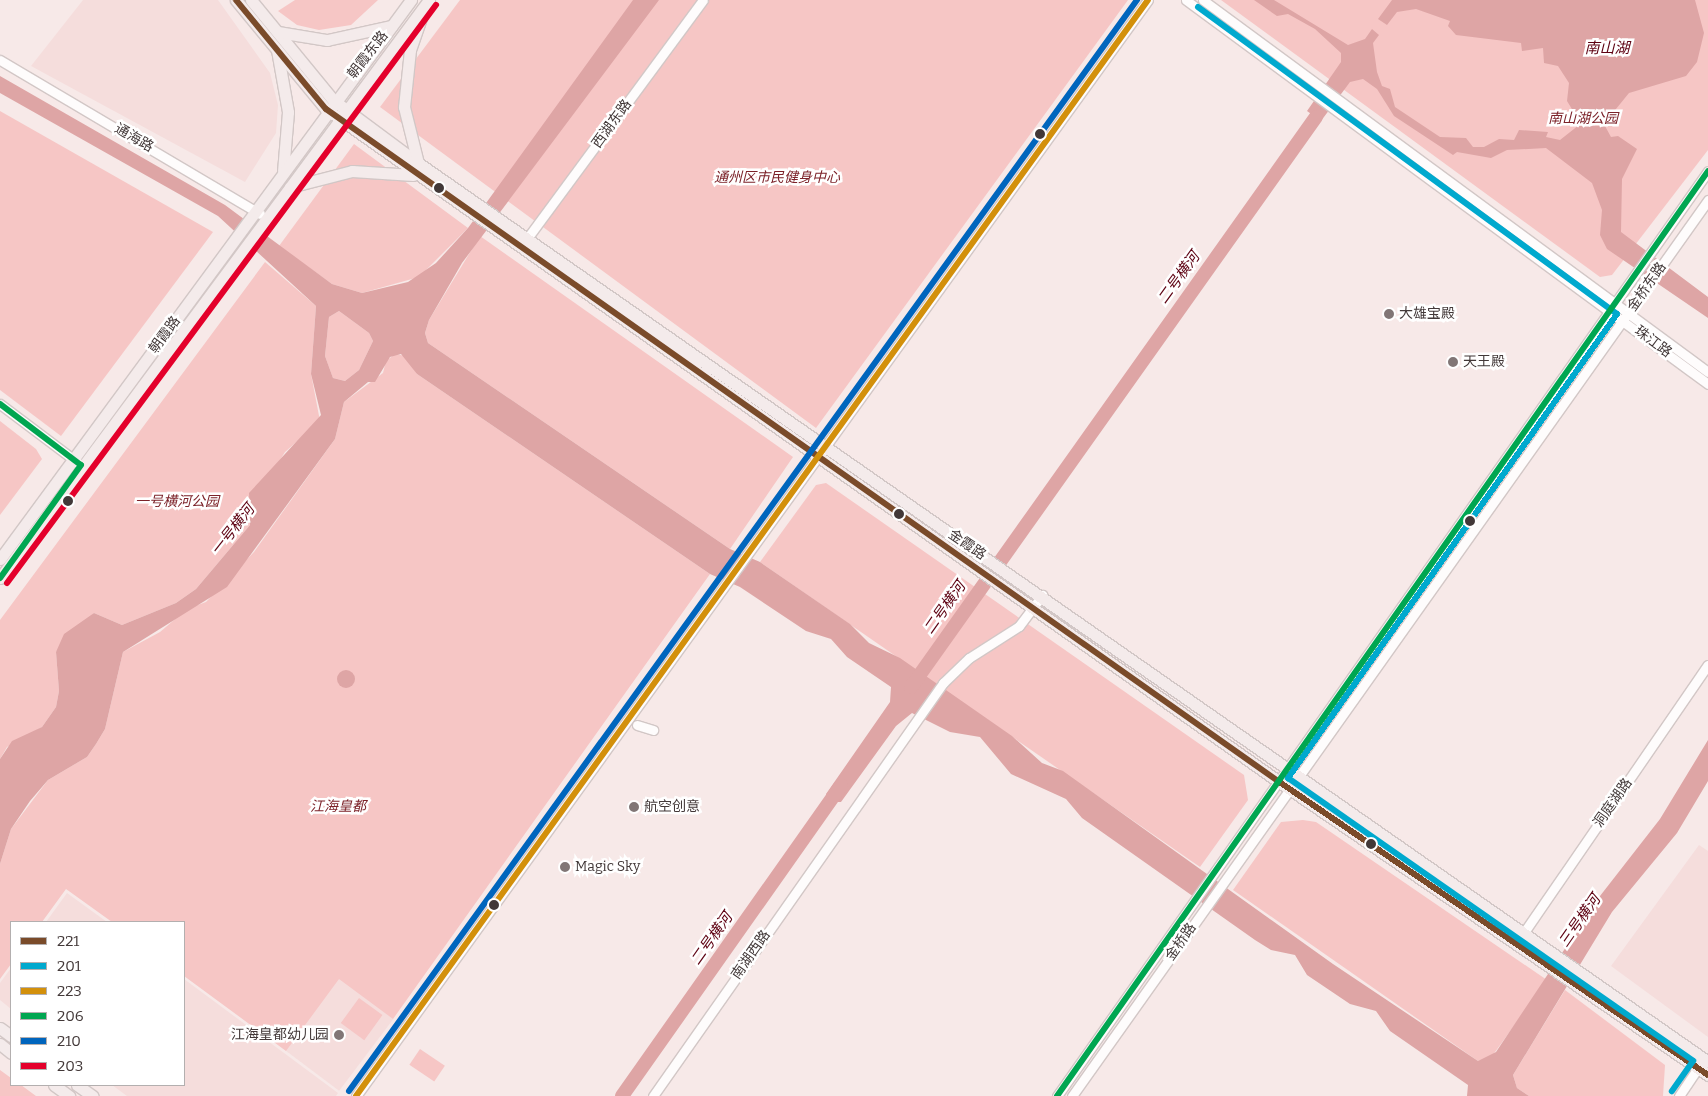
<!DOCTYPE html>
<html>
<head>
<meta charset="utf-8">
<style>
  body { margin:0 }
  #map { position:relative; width:1708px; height:1096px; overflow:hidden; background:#f7e9e8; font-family:Bitter,"Noto Sans SC",serif }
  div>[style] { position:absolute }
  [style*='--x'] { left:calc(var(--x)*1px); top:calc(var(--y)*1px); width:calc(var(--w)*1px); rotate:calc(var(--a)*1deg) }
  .built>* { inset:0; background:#f5dddc; transform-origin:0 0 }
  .green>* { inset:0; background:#f6c6c5; transform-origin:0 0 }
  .water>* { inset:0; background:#dea5a5 }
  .round { border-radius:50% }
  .river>* { height:14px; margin:-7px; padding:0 7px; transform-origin:7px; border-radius:7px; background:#dea5a5 }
  .roads { filter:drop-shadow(1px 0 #d2c7c6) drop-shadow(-1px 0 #d2c7c6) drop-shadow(0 1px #d2c7c6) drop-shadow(0 -1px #d2c7c6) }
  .minor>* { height:9px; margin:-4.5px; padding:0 4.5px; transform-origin:4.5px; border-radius:4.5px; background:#fefcfc }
  .major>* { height:11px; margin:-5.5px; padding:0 5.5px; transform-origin:5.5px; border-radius:5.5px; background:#f4ebeb }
  .bus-1>* { height:6px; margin:-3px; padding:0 3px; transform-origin:3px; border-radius:3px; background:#7a4b2a }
  .bus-2>* { height:6px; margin:-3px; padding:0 3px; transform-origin:3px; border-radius:3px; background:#00a9ce }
  .bus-3>* { height:6px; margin:-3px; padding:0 3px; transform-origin:3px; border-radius:3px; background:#d3900b }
  .bus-4>* { height:6px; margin:-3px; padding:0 3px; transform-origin:3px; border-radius:3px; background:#00a651 }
  .bus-5>* { height:6px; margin:-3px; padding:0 3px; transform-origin:3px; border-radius:3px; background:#0065bd }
  .bus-6>* { height:6px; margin:-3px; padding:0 3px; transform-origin:3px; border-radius:3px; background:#e4002b }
  .dots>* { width:14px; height:14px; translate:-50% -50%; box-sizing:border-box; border:2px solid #fff; border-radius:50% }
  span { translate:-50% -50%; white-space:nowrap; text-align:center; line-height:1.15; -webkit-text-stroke:5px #fff; paint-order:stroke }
  .street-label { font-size:14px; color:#423838 }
  .park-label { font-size:14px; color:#7c2229; font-style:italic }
  .poi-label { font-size:14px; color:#423838 }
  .left { translate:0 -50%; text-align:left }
  .right { translate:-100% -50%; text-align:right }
  .water-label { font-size:15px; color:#5d0011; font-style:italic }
  .legend { position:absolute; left:10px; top:921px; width:175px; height:165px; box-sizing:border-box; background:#fff; border:1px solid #b3afaf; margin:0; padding:6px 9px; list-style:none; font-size:15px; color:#423838 }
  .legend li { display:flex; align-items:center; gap:10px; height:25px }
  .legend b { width:25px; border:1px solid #b3afaf }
</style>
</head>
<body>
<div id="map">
  <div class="built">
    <i style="clip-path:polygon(83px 0,218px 0,270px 73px,278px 105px,276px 133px,245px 182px,31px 66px)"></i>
    <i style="clip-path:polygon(1699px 845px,1708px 851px,1708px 1037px,1611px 966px)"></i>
    <i style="clip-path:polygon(67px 893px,107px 922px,46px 922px)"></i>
    <i style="clip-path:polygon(11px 968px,11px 1009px,0 1000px,0 983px)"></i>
    <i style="left:339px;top:978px;width:68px;height:90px;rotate:37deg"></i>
    <i style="clip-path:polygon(184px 979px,338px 1093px,336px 1096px,127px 1096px,112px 1085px,184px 1085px)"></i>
  </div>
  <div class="green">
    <i style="clip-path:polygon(295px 0,378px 0,351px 25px,319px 30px,297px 25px,278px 11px)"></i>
    <i style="clip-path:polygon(460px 0,1128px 0,816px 428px,380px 107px)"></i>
    <i style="clip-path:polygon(1221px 0,1708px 0,1708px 150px,1612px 275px,1600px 277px)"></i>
    <i style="clip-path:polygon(0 111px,213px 232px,61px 436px,0 390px)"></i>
    <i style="clip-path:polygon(354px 144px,468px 228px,419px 277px,362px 293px,332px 284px,279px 246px)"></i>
    <i style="clip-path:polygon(480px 236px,793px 457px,730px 549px,428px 343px,425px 333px,429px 320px)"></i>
    <i style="clip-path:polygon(265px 262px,316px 306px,311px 374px,320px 421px,285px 452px,250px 508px,250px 525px,196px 589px,176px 603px,122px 625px,94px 613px,56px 652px,59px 691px,56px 707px,42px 727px,7px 747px,0 759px,0 620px)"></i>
    <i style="clip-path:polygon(339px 311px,369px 333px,373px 341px,359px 370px,345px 381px,333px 378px,325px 356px,329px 317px)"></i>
    <i style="clip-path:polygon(395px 354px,406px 356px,417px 374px,710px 574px,393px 1019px,339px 979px,286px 1051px,184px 976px,184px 922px,112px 922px,66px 889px,42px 922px,11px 922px,11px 964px,0 979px,0 864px,11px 829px,48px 780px,87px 757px,96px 744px,105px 729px,123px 652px,160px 632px,187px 609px,206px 602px,254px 552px,335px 439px,344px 402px,383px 373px,386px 361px)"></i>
    <i style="clip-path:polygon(0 421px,36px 449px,42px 459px,0 515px)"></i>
    <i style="clip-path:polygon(826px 483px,1244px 775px,1248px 800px,1200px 867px,760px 562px,816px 485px)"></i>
    <i style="clip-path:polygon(1303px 820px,1316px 822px,1547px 980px,1490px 1059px,1478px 1061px,1233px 890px,1281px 822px)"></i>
    <i style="clip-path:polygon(1565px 990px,1665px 1065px,1663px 1096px,1529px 1096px,1517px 1088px,1513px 1075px)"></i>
    <i style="left:359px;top:998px;width:29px;height:31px;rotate:36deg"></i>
    <i style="left:420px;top:1049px;width:30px;height:19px;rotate:34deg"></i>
    <i style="clip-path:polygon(0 1070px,11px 1078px,11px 1085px,21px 1085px,36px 1096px,0 1096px)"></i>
  </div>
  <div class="water">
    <i style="clip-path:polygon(evenodd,633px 0,659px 0,462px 263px,429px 320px,425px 333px,428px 343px,730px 549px,760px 562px,850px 624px,869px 643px,900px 658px,1012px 736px,1042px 763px,1063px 771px,1333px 964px,1478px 1061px,1496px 1052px,1600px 896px,1660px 819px,1708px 740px,1708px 781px,1677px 833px,1612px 912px,1513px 1075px,1517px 1088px,1529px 1096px,1467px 1096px,1468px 1085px,1390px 1031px,1376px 1011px,1350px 1004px,1307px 975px,1295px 955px,1271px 950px,1255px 940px,1082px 818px,1066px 799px,1011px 774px,980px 737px,950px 732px,912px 713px,896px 726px,841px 802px,830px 802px,826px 794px,890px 702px,891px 687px,847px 657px,831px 639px,806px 631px,740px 587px,710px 574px,417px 374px,401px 354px,390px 357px,375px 382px,368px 382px,344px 402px,335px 439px,227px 587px,123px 652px,105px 729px,96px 744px,87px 757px,48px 780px,30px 801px,11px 829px,0 864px,0 759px,12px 741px,42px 727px,56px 707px,59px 691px,56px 652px,64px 634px,94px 613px,122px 625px,176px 603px,196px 589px,250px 525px,249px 493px,321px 415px,311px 374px,316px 306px,218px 216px,0 93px,0 76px,225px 205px,332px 284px,362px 293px,408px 282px,436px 263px,468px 228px,633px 0,339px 311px,369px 333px,373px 341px,359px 370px,345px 381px,333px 378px,325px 356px,329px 317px,339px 311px)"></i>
    <i style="clip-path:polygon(1254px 0,1274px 0,1348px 45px,1365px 39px,1372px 29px,1379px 35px,1373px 43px,1377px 72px,1382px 86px,1390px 89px,1395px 107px,1440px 137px,1466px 138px,1473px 147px,1484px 147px,1499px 139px,1514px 140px,1519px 130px,1548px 132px,1546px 137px,1560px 140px,1579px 125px,1605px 126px,1611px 137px,1618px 136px,1637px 149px,1622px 179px,1621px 232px,1708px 297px,1708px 318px,1607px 249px,1600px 235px,1602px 210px,1592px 183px,1546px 148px,1507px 150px,1491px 158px,1457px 152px,1453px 155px,1394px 116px,1377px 89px,1363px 79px,1350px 82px,1321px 121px,1307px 111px,1341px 62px,1341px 53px,1315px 29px,1288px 14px,1277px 16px)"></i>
    <i style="clip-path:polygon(1392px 0,1695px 0,1704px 33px,1697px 62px,1686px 76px,1629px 93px,1607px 120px,1578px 119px,1567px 101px,1569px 83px,1558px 66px,1544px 63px,1543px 48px,1522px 51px,1521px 43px,1456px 35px,1448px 26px,1450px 21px,1416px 9px,1397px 12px,1387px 25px,1378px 19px)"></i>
    <i class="round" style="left:337px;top:670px;width:18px;height:18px"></i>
  </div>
  <div class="river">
    <i style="--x:911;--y:687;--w:699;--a:-54.61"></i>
    <i style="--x:622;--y:1096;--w:380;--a:-54.8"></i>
  </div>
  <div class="roads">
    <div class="minor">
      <i style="--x:1186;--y:0;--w:648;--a:36.34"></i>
      <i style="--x:1203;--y:0;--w:627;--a:36.38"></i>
      <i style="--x:0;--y:60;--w:302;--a:30.6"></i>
      <i style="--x:523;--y:244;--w:303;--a:-53.6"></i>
      <i style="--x:0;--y:404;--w:101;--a:37"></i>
      <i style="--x:637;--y:725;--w:17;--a:17"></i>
      <i style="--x:1518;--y:941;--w:335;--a:-55.5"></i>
      <i style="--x:356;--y:1096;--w:1352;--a:-54.15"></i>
      <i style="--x:653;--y:1096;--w:505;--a:-54.92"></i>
      <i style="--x:943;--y:683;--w:36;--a:-44"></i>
      <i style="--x:969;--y:658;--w:59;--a:-32.6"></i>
      <i style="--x:1019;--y:626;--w:39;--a:-53"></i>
      <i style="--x:1057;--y:1096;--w:1131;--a:-54.86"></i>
      <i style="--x:1072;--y:1096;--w:1099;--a:-54.63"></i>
      <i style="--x:1679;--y:1096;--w:40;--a:-56"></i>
    </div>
    <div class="major">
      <i style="--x:236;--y:0;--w:141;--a:50.5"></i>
      <i style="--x:326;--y:109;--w:1165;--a:35.22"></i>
      <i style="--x:1278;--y:781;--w:521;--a:34.36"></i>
      <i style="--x:251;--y:0;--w:129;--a:50.6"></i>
      <i style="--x:333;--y:100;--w:106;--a:36.5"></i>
      <i style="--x:418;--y:163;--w:1572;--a:34.87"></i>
      <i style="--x:278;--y:32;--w:50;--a:9.3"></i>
      <i style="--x:327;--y:40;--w:66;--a:-12.3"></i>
      <i style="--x:277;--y:50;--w:63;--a:79.9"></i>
      <i style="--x:288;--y:112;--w:59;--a:94.8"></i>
      <i style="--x:418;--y:163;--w:58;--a:-104"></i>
      <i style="--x:404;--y:107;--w:57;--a:-84"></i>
      <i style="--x:410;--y:50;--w:36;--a:-71"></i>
      <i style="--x:290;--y:187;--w:64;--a:-14.5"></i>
      <i style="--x:352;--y:171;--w:61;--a:3.8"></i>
      <i style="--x:0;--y:559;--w:694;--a:-53.68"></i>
      <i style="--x:0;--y:578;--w:720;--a:-53.42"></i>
      <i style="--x:0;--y:1028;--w:14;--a:36"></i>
      <i style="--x:0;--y:1044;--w:14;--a:39"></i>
      <i style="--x:54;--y:1085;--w:19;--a:36"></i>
      <i style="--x:77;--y:1085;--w:19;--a:35"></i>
    </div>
  </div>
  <div class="bus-1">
    <i style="--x:236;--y:0;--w:141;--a:50.5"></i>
    <i style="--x:326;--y:109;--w:1165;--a:35.22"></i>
    <i style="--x:1278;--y:781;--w:521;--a:34.36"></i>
  </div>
  <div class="bus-2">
    <i style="--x:1198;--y:7;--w:519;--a:36.23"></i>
    <i style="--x:1617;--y:314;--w:569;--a:125.34"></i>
    <i style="--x:1288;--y:778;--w:494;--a:34.9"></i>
    <i style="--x:1693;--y:1061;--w:37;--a:125"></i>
  </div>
  <div class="bus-3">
    <i style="--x:356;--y:1096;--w:1352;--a:-54.15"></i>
  </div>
  <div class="bus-4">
    <i style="--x:0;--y:404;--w:101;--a:37"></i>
    <i style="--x:81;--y:465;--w:139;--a:125.6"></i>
    <i style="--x:1057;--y:1096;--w:1131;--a:-54.86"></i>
  </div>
  <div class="bus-5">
    <i style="--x:349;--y:1091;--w:1346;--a:-54.16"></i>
  </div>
  <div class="bus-6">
    <i style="--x:7;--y:583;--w:720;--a:-53.42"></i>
  </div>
  <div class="dots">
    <i style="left:1040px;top:134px;background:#423838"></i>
    <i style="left:439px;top:188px;background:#423838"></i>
    <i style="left:1389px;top:314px;background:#817676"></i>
    <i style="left:1453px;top:362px;background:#817676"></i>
    <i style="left:68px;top:501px;background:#423838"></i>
    <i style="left:899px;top:514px;background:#423838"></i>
    <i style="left:1470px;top:521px;background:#423838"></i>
    <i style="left:634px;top:807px;background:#817676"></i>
    <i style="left:1371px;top:844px;background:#423838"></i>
    <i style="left:565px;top:867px;background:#817676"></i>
    <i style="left:494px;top:905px;background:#423838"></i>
    <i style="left:339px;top:1035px;background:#817676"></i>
  </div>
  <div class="street-label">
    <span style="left:368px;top:55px;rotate:-52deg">朝霞东路</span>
    <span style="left:612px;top:124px;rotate:-54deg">西湖东路</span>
    <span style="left:134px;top:138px;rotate:30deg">通海路</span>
    <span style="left:1647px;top:287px;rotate:-55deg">金桥东路</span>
    <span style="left:165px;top:335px;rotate:-54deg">朝霞路</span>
    <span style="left:1653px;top:342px;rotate:37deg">珠江路</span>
    <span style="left:967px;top:545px;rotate:34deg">金霞路</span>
    <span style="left:1613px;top:803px;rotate:-55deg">洞庭湖路</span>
    <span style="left:1181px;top:942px;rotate:-55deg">金桥路</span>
    <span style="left:751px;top:955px;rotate:-55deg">南湖西路</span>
  </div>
  <div class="park-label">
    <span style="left:1583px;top:119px">南山湖公园</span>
    <span style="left:777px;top:178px">通州区市民健身中心</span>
    <span style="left:177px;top:502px">一号横河公园</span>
    <span style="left:338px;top:807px">江海皇都</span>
  </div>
  <div class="poi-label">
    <span class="left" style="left:1399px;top:314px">大雄宝殿</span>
    <span class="left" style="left:1463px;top:362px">天王殿</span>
    <span class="left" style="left:644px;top:807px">航空创意</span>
    <span class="left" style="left:575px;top:867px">Magic Sky</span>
    <span class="right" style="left:329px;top:1035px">江海皇都幼儿园</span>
  </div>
  <div class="water-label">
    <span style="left:1607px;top:49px">南山湖</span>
    <span style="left:1179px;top:278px;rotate:-54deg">二号横河</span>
    <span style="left:233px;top:530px;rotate:-52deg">一号横河</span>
    <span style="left:945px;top:608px;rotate:-55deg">二号横河</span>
    <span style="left:1580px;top:921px;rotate:-55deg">三号横河</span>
    <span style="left:712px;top:939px;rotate:-55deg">二号横河</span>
  </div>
  <ul class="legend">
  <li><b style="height:6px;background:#7a4b2a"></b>221</li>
  <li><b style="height:6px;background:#00a9ce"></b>201</li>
  <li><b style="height:6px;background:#d3900b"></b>223</li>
  <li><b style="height:6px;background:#00a651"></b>206</li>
  <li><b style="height:6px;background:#0065bd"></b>210</li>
  <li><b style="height:6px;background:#e4002b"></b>203</li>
  </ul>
</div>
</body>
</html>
